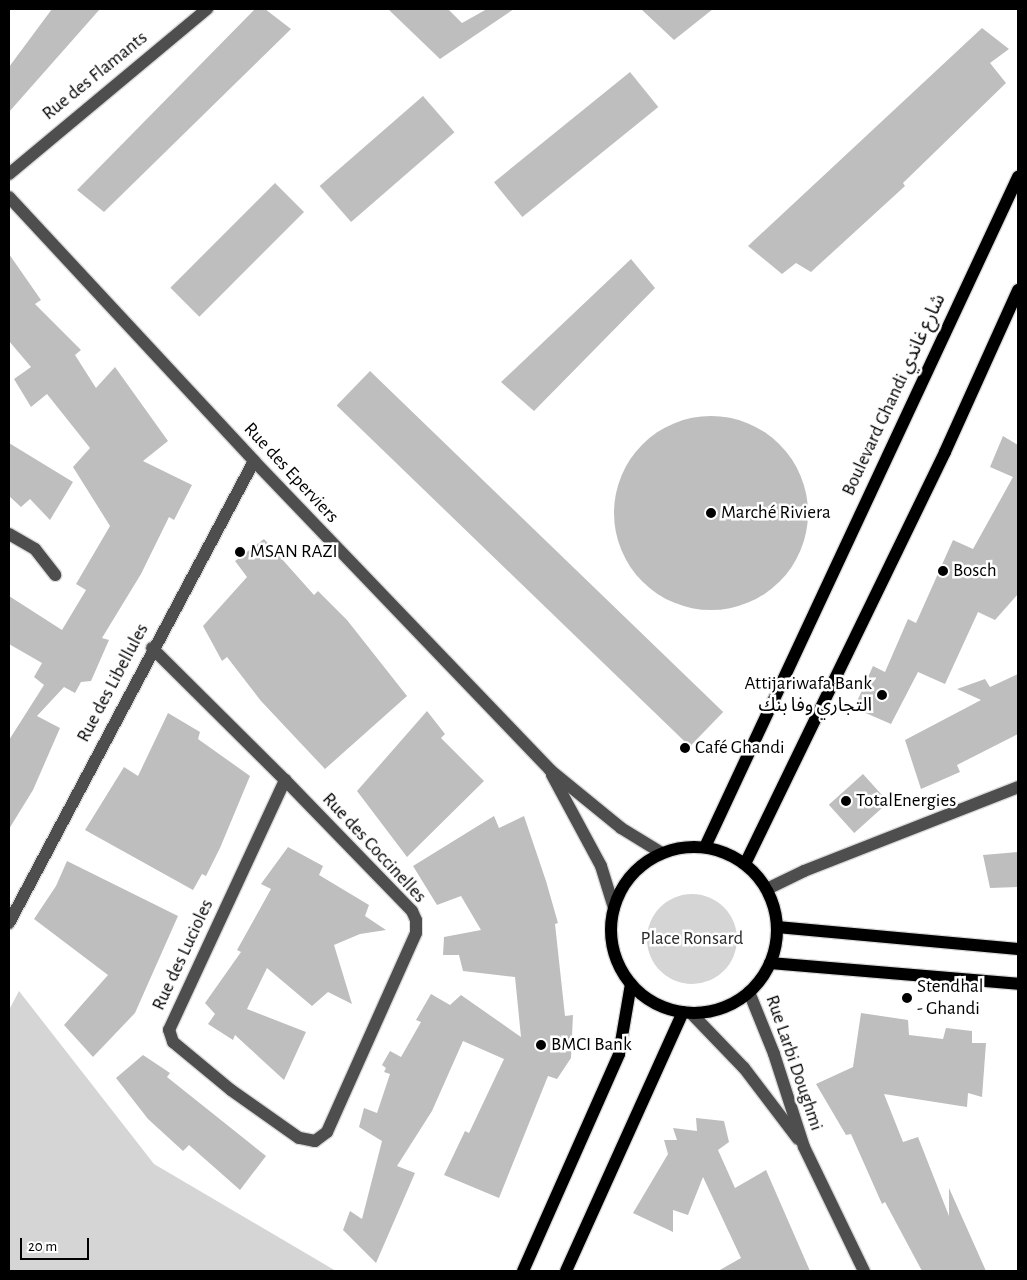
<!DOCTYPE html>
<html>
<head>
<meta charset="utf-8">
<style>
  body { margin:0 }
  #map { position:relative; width:1027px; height:1280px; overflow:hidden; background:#fff; font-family:"Alegreya Sans","Noto Sans Arabic",sans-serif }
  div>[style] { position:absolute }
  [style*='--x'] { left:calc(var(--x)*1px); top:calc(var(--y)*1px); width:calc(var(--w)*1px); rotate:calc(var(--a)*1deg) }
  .green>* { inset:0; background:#d5d5d5 }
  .round { border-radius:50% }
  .building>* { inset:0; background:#bebebe; transform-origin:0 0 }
  .roads { filter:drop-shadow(1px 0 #dbdbdb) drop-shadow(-1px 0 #dbdbdb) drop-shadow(0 1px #dbdbdb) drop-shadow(0 -1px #dbdbdb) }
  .minor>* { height:12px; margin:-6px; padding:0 6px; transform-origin:6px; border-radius:6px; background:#4e4e4e }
  .major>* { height:12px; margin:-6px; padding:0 6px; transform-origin:6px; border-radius:6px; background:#000 }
  .major>.ring { margin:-6px; padding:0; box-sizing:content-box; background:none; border:12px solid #000; border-radius:50% }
  .dots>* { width:14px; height:14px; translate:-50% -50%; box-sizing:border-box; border:2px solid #fff; border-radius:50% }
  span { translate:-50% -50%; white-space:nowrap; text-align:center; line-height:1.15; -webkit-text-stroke:5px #fff; paint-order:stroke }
  .street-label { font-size:19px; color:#000 }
  .poi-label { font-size:19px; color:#000 }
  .left { translate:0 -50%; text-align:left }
  .right { translate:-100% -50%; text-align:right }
  .park-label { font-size:19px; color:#2c2c2c }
  .frame { position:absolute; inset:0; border:10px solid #000; pointer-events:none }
  .scale { position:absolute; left:20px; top:1238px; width:69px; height:22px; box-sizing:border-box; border:2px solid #000; border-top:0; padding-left:6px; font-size:15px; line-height:18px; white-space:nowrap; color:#000; -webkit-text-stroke:4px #fff; paint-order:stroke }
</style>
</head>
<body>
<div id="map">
  <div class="green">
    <i class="round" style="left:647px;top:894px;width:90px;height:90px"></i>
    <i style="clip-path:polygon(19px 991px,154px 1164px,336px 1271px,9px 1271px,9px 1010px)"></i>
  </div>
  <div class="building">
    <i style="clip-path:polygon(52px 9px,100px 9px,9px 112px,9px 67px)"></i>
    <i style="clip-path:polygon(255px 9px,265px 9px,291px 29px,104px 212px,77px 190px)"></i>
    <i style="clip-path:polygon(388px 9px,448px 9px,462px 23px,487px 9px,514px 9px,440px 59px)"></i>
    <i style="clip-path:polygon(641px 9px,713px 9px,674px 40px)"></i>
    <i style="clip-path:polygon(982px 28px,1009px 49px,990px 63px,1006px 83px,903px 183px,905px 186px,811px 272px,796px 263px,782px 274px,748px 246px)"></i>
    <i style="left:630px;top:72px;width:45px;height:175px;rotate:51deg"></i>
    <i style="left:423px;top:96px;width:48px;height:137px;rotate:49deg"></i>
    <i style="left:275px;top:183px;width:41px;height:148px;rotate:45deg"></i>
    <i style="clip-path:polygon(9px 254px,41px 300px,35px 304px,81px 350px,75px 355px,96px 388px,115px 367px,168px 441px,143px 461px,192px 485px,174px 520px,169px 517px,141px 574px,102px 638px,109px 640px,91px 681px,81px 682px,75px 693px,64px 687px,37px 716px,60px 728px,33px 790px,9px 829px,9px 740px,44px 685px,34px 677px,42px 663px,9px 644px,9px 596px,62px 630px,86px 590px,76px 584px,110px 526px,73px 467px,90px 448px,47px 394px,31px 407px,14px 379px,31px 367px,9px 341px)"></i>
    <i style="clip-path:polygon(631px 259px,655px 288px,534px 411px,501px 382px)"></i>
    <i style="left:370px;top:371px;width:491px;height:48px;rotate:44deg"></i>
    <i class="round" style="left:614px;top:416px;width:194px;height:194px"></i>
    <i style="clip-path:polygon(1003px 436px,1018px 445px,1018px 594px,995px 620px,978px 612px,945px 684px,918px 672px,891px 724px,854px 708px,873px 666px,885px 672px,908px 619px,916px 623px,953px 540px,973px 549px,1013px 477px,990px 467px)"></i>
    <i style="clip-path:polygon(9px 443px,73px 482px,50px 520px,30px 499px,21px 507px,9px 496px)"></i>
    <i style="clip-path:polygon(264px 539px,314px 595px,318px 591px,347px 620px,407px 696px,325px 769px,261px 701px,227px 657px,222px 661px,203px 626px,247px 577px,235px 561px)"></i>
    <i style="clip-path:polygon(1018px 674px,1018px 734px,957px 765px,960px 772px,921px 789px,905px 740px,981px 700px,957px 689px,985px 679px,990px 687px)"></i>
    <i style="clip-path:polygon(427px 711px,445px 734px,441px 738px,484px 781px,407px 857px,357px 791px)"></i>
    <i style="clip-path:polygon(168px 713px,200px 732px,198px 739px,250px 776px,220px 848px,206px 876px,202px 874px,193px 890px,85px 830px,124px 767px,138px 776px)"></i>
    <i style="left:863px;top:774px;width:38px;height:46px;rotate:48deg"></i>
    <i style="clip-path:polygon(494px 816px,499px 828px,524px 816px,546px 881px,558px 923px,555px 924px,565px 1016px,573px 1015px,571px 1058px,557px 1079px,548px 1076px,499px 1198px,444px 1175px,465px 1131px,469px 1133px,504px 1059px,463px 1041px,432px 1111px,397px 1166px,415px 1173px,376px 1263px,343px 1230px,350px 1211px,362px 1219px,382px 1141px,359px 1127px,364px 1108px,377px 1113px,390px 1074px,384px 1072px,386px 1068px,382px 1065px,390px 1051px,401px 1057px,421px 1022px,416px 1020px,431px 994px,450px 1005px,461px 995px,521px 1037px,515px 977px,463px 971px,459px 955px,443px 955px,444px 937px,481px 930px,461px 896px,437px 905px,413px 866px)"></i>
    <i style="clip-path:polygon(288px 847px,323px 866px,319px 875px,369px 905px,365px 916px,386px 930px,360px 934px,334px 945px,352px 1004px,328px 992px,312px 1006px,267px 968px,247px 1009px,306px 1032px,284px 1080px,235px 1035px,233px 1040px,208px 1024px,215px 1014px,205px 1003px,241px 952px,237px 950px,271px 889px,261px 884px)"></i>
    <i style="clip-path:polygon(1018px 852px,1018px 887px,990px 888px,983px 855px)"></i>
    <i style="clip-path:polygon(67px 861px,178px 916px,135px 1013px,93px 1057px,64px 1025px,108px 975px,34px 919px,56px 886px)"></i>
    <i style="clip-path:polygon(861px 1013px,908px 1020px,909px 1035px,943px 1039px,946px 1028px,972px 1031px,972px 1043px,986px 1043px,982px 1097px,968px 1093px,967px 1107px,884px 1094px,903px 1142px,918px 1137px,949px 1216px,949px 1188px,986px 1271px,922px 1271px,885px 1202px,882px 1204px,851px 1134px,846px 1135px,816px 1084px,853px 1067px)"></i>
    <i style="clip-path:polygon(143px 1055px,170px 1073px,167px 1077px,266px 1156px,240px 1190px,189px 1145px,183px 1151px,148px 1119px,116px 1078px)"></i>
    <i style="clip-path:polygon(696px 1118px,724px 1121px,729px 1142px,718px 1150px,735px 1188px,766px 1170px,810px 1271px,718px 1271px,741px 1258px,703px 1177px,688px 1215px,673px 1210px,673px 1232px,633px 1213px,668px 1154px,664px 1140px,677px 1140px,673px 1128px,697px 1131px)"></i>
  </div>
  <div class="roads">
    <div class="minor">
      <i style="--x:9;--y:174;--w:258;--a:-39.8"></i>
      <i style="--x:9;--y:197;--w:360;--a:47.1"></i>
      <i style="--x:254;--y:461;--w:428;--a:46.2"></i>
      <i style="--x:550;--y:770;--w:92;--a:39.2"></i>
      <i style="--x:621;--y:828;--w:48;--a:31.4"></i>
      <i style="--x:9;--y:534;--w:30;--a:30"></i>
      <i style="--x:35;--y:549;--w:33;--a:52"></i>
      <i style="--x:152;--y:648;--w:187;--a:44.8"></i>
      <i style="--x:285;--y:780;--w:182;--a:45.9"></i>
      <i style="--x:412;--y:911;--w:10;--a:66"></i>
      <i style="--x:416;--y:920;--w:13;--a:90"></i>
      <i style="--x:416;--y:933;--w:218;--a:114.1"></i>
      <i style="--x:327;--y:1132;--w:15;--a:143"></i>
      <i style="--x:315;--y:1141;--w:16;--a:-169"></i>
      <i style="--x:299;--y:1138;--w:83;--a:-144.8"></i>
      <i style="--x:231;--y:1090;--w:75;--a:-140.4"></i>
      <i style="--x:173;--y:1042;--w:13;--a:-108"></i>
      <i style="--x:169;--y:1030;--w:276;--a:-65.1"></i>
      <i style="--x:552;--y:775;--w:103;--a:61.7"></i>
      <i style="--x:601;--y:866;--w:44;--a:72.8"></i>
      <i style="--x:767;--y:889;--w:41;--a:-25.9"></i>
      <i style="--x:804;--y:871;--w:230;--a:-21.4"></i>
      <i style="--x:9;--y:923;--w:523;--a:-62.06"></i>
      <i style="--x:749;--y:992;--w:67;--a:68"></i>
      <i style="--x:774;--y:1054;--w:98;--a:72.1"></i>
      <i style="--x:804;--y:1147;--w:138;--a:64.2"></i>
      <i style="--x:691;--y:1013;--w:76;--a:46.1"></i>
      <i style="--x:744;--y:1068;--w:89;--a:52.7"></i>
    </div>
    <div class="major">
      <i class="ring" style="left:611px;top:847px;width:154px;height:154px"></i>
      <i style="--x:705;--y:847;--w:740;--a:-64.96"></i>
      <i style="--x:745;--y:864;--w:458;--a:-64.1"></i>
      <i style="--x:945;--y:452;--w:178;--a:-65.7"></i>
      <i style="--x:777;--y:927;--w:242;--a:5.2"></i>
      <i style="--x:770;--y:963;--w:249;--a:4.8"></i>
      <i style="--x:523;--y:1271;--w:237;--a:-66.1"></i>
      <i style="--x:619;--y:1054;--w:71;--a:-80.3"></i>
      <i style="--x:566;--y:1271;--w:284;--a:-65.7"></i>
    </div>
  </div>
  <div class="dots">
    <i style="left:711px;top:513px;background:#000"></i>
    <i style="left:240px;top:552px;background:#000"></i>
    <i style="left:943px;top:571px;background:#000"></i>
    <i style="left:882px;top:695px;background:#000"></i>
    <i style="left:685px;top:748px;background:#000"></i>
    <i style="left:846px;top:801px;background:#000"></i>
    <i style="left:907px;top:998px;background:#000"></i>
    <i style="left:541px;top:1045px;background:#000"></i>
  </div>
  <div class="street-label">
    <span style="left:95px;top:76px;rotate:-39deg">Rue des Flamants</span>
    <span style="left:894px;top:395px;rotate:-65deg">Boulevard Ghandi شارع غاندي</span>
    <span style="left:291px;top:473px;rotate:47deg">Rue des Eperviers</span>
    <span style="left:113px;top:683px;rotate:-62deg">Rue des Libellules</span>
    <span style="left:374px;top:848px;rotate:47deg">Rue des Coccinelles</span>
    <span style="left:183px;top:955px;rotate:-65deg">Rue des Lucioles</span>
    <span style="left:794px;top:1063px;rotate:71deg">Rue Larbi Doughmi</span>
  </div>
  <div class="poi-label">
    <span class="left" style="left:721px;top:513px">Marché Riviera</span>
    <span class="left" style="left:250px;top:552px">MSAN RAZI</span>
    <span class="left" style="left:953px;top:571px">Bosch</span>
    <span class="right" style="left:872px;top:695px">Attijariwafa Bank<br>التجاري وفا بنك</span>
    <span class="left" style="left:695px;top:748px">Café Ghandi</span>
    <span class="left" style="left:856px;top:801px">TotalEnergies</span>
    <span class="left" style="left:917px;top:998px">Stendhal<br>- Ghandi</span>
    <span class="left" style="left:551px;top:1045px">BMCI Bank</span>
  </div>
  <div class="park-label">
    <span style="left:692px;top:939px">Place Ronsard</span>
  </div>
  <div class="frame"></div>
  <div class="scale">20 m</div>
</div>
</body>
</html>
